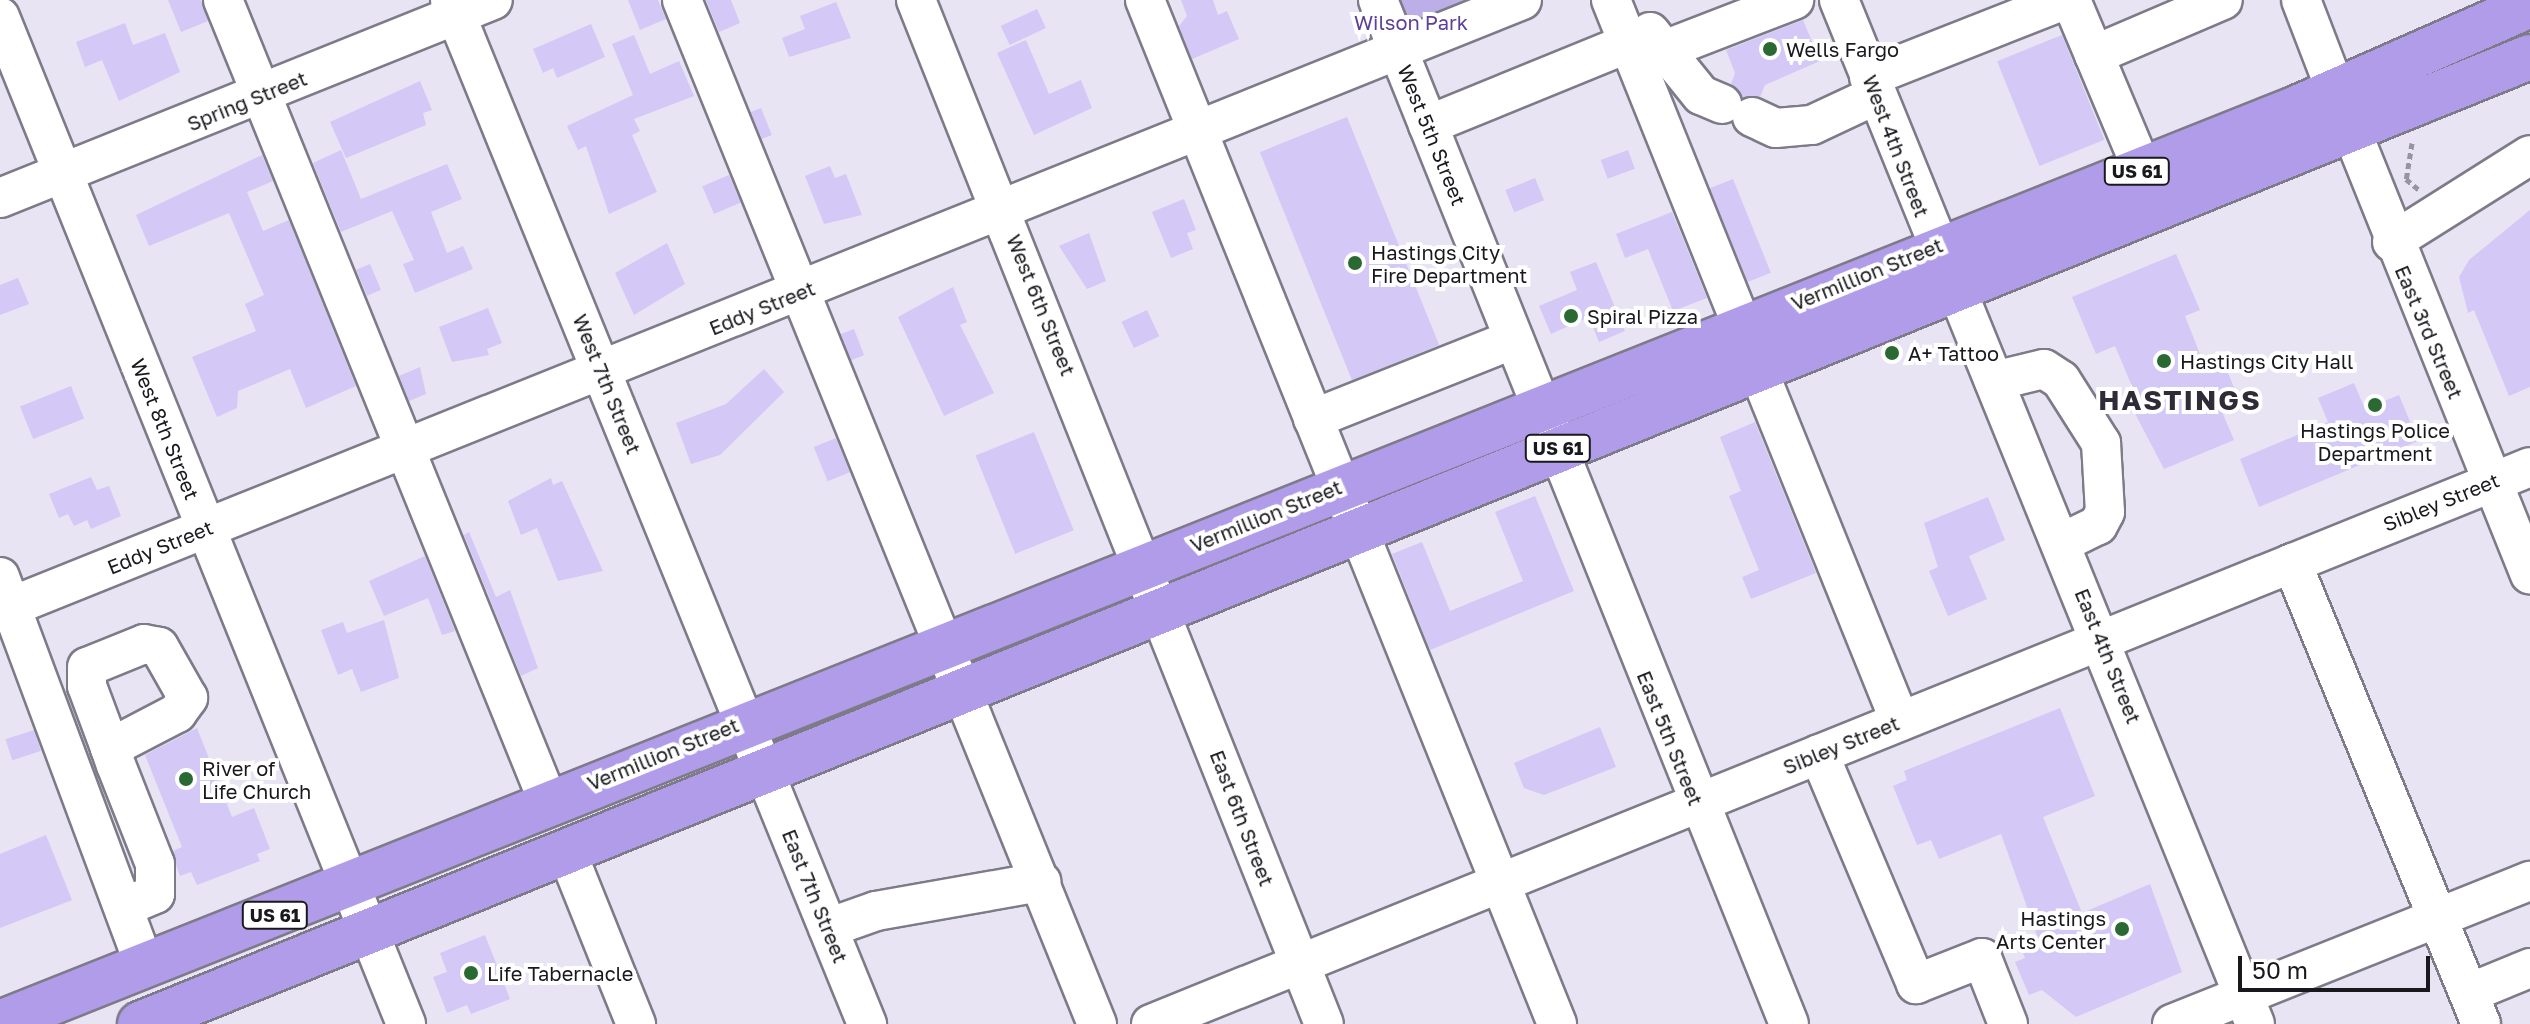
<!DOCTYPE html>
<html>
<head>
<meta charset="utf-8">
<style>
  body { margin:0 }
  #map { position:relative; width:2530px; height:1024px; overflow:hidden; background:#e8e4f3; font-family:"Golos Text",sans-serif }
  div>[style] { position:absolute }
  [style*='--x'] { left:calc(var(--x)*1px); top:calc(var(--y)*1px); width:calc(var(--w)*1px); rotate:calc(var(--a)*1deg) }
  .green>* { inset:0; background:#bcaee7 }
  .building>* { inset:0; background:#d3c8f6; transform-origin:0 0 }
  .path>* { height:5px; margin-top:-2.5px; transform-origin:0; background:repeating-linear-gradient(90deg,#97949f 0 6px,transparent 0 10px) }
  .roads { filter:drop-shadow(2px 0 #7e7b88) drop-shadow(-2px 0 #7e7b88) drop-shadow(0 2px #7e7b88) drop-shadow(0 -2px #7e7b88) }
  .minor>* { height:38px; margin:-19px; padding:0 19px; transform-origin:19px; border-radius:19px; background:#fff }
  .highway>* { height:44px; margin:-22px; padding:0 22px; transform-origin:22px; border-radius:22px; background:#b19cea }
  .dots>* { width:22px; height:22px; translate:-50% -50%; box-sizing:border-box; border:4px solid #fff; border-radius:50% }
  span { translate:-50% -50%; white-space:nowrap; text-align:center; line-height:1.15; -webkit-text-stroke:8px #fff; paint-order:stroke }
  .shield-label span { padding:2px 6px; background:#fff; border:2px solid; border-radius:6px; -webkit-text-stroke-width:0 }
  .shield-label { font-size:18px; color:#19181d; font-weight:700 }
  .park-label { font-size:20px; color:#5d4095 }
  .poi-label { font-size:20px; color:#19181d }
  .left { translate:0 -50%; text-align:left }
  .right { translate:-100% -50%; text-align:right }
  .street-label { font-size:20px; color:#19181d }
  .district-label { font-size:28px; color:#2f2c37; font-weight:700; letter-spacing:2px }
  .scale { position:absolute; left:2238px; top:956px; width:192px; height:36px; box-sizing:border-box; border:4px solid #19181d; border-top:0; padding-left:10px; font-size:24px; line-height:28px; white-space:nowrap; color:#19181d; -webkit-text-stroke:6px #fff; paint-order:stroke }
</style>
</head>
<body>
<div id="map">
  <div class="green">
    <i style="clip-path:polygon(1378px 0,1522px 0,1398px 50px)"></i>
  </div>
  <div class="building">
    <i style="clip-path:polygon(168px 0,201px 0,208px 21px,181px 32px)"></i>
    <i style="clip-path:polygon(628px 0,658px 0,666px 19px,640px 30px)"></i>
    <i style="clip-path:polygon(706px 0,731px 0,740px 23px,719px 32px)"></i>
    <i style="clip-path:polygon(1181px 0,1213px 0,1218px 15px,1227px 11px,1239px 39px,1192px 59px,1179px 26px,1187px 16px)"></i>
    <i style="clip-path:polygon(836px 2px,851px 38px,789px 57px,782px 38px,805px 29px,800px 16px)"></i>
    <i style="left:1037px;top:9px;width:21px;height:40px;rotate:65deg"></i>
    <i style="clip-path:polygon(1803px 20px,1820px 61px,1765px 85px,1760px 97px,1742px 98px,1731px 84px,1735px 73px,1726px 50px)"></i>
    <i style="clip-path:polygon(125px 23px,133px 45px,165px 33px,180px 72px,119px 101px,102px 60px,85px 67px,76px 42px)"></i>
    <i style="clip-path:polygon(591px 24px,605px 57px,557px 78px,553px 68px,543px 73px,533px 49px)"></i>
    <i style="clip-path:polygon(634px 35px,650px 74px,679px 61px,694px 96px,634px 119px,640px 131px,632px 135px,657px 192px,609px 214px,586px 146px,578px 150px,567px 126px,633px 95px,612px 44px)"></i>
    <i style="left:2062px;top:35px;width:113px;height:70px;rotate:68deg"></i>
    <i style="clip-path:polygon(1026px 40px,1049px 94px,1081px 80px,1092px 108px,1034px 135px,997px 53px)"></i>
    <i style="clip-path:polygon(420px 81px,432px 110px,423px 113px,426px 125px,346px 158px,330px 122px)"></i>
    <i style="left:761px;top:108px;width:29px;height:11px;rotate:68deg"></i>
    <i style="left:1347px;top:117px;width:246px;height:94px;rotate:68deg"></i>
    <i style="clip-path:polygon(341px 150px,361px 199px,447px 164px,462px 199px,431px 212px,447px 253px,463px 246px,473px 269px,415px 293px,403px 264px,414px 260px,392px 211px,341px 232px,313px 163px)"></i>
    <i style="left:1628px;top:150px;width:20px;height:29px;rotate:70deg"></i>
    <i style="clip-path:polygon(262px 155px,273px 181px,247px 192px,263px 231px,289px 220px,356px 386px,306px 408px,290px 369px,238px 391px,237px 408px,217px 417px,192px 357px,256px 331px,245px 304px,264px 295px,229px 213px,149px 246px,136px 215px)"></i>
    <i style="clip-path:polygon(830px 166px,835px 178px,846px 174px,862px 215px,824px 224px,805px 176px)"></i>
    <i style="left:729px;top:175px;width:30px;height:29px;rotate:67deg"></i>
    <i style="left:1535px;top:178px;width:24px;height:32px;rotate:68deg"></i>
    <i style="left:1733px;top:179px;width:101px;height:25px;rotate:68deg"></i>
    <i style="clip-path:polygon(1184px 199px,1196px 230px,1187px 233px,1193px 249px,1171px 258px,1152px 212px)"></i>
    <i style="clip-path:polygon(2530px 210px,2530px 387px,2509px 396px,2474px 310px,2468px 313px,2459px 277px,2469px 260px)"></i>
    <i style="clip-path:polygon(1672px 212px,1707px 298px,1673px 311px,1648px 249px,1625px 258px,1616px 234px)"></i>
    <i style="clip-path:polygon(1089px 233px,1106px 281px,1087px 289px,1059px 246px)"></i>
    <i style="clip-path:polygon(667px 243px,685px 284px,634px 315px,615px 273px)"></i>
    <i style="clip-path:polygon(2176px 254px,2200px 310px,2185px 316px,2205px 367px,2222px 359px,2239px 399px,2220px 407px,2234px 440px,2164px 469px,2129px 402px,2137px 398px,2115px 346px,2096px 354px,2072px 297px)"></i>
    <i style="clip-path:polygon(1596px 262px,1625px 331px,1599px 342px,1589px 317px,1551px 334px,1539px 306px,1577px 290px,1570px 272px)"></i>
    <i style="left:370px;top:264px;width:28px;height:15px;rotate:67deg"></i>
    <i style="clip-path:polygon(18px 278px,29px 304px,0 315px,0 285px)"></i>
    <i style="clip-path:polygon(953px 287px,967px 322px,960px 325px,994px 393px,944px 416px,898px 317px)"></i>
    <i style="clip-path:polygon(488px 308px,502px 343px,487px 349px,489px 355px,452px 362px,439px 327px)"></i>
    <i style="left:1147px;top:310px;width:29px;height:28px;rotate:65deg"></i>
    <i style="left:854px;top:329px;width:28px;height:14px;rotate:69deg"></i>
    <i style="clip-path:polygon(420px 367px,426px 394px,409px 401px,399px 376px)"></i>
    <i style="clip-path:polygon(764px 369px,784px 392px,720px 455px,691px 464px,676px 423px,726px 404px)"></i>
    <i style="clip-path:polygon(2354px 383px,2365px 409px,2399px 395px,2418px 441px,2259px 507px,2240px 459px,2328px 422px,2318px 398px)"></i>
    <i style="left:71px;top:386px;width:35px;height:55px;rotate:68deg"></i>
    <i style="clip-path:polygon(1755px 422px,1816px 573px,1751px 599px,1742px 577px,1759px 570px,1729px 496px,1741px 491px,1720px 437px)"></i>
    <i style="left:1034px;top:432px;width:106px;height:63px;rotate:68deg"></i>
    <i style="left:836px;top:438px;width:37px;height:24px;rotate:68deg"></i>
    <i style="clip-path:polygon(91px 477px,97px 490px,109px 486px,121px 516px,91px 529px,87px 520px,74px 526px,68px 514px,59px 518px,49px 494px)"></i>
    <i style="clip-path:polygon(551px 478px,553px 485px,562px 481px,603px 571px,558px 581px,537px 528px,521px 535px,508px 501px)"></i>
    <i style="clip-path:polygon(1535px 496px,1574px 591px,1430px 650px,1392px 554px,1422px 542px,1450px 611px,1523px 581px,1495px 512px)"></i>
    <i style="clip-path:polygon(1988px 497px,2005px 540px,1969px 556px,1987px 599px,1948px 616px,1929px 571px,1938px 567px,1924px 523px)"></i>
    <i style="clip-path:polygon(469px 532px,496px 597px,510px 590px,538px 668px,521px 676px,464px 535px)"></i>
    <i style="clip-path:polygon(425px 556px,455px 631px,442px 635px,428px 598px,384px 616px,369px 581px)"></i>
    <i style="clip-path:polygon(384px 620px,399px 678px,361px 692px,352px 669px,338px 675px,321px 630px,343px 622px,347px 633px)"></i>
    <i style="clip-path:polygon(2060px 708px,2095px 796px,2043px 817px,2082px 913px,2150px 884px,2182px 972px,2076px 1017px,2042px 990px,2029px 995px,2015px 962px,2025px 958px,2020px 946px,2038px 938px,2001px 834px,1939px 859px,1931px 840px,1917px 845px,1893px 786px,1907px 780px,1904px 771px)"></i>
    <i style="clip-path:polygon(1600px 727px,1616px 767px,1544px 795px,1524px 788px,1514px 763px)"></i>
    <i style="clip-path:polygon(197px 728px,232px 817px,254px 808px,270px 849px,257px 854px,260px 861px,197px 885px,191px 872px,180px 876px,177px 868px,173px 851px,182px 847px,145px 755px)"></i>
    <i style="left:34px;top:730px;width:22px;height:30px;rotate:72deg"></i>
    <i style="clip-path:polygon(46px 835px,72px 900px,0 928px,0 854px)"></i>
    <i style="clip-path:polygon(485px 935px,510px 999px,471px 1014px,467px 1005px,447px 1013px,433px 977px,447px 972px,440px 953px)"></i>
  </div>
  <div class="path">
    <i style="--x:2412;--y:143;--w:36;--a:99"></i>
    <i style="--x:2406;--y:179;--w:17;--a:40"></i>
  </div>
  <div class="roads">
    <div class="minor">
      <i style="--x:223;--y:0;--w:864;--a:67.92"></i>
      <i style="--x:450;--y:0;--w:1106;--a:67.84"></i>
      <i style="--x:682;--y:0;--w:1105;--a:67.94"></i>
      <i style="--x:916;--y:0;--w:1102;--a:68.28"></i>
      <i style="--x:1145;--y:0;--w:1104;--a:68.08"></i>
      <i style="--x:1378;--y:0;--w:1103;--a:68.13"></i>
      <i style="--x:1611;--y:0;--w:349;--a:68.1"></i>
      <i style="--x:1839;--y:0;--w:1105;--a:67.89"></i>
      <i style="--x:2071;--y:0;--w:183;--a:67.2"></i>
      <i style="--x:2301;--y:0;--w:97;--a:69"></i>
      <i style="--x:0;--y:17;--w:1086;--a:68.04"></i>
      <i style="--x:1650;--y:32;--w:81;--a:51"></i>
      <i style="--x:1701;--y:95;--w:23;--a:23"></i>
      <i style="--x:1659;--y:52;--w:145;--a:-21.1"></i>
      <i style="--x:2094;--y:55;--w:140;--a:-23.1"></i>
      <i style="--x:1869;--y:77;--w:210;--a:-21.5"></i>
      <i style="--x:1752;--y:117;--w:26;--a:25"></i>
      <i style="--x:1776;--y:128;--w:36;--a:-5"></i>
      <i style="--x:1812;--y:125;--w:71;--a:-25.1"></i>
      <i style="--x:1428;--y:125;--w:217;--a:-22.2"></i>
      <i style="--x:2352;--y:132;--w:477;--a:68.1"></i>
      <i style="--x:0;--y:198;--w:531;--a:-21.88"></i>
      <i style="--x:2392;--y:242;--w:163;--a:-32.2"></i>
      <i style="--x:1758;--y:370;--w:379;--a:68"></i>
      <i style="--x:1994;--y:381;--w:51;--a:-13.5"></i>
      <i style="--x:2044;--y:369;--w:20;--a:33"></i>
      <i style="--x:2061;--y:380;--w:75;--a:57.6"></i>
      <i style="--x:2101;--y:443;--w:69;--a:86.7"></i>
      <i style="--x:2105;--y:512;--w:15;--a:118"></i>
      <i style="--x:2098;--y:525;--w:39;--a:154"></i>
      <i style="--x:1313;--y:419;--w:216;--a:-21.7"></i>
      <i style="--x:2292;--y:563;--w:498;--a:67.7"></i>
      <i style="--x:0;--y:577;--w:415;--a:69.6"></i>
      <i style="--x:0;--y:611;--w:1640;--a:-21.87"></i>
      <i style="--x:110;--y:748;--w:76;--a:-27.6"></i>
      <i style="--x:177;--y:713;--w:19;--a:-54"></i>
      <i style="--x:188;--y:698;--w:59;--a:-119.6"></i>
      <i style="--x:159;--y:647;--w:15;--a:-169"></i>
      <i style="--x:144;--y:644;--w:61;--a:158"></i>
      <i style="--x:87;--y:667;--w:19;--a:90"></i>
      <i style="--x:87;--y:686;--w:66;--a:69.6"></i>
      <i style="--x:110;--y:748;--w:18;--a:71"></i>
      <i style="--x:116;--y:765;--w:106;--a:68.5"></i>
      <i style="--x:155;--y:864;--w:30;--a:90"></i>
      <i style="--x:155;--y:894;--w:34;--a:157"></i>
      <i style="--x:1819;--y:754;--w:250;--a:67.1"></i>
      <i style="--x:1916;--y:984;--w:71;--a:-21.5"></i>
      <i style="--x:1982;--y:958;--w:71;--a:68.5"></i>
      <i style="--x:566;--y:850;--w:188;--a:68.1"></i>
      <i style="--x:828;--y:928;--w:51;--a:-19.5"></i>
      <i style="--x:876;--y:911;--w:168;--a:-10"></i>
      <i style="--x:2469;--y:993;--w:66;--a:-22.3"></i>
      <i style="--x:1151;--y:1024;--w:1487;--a:-21.99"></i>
      <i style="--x:2172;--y:1024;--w:386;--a:-21.8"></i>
    </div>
    <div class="highway">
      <i style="--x:0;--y:1023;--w:2473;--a:-21.72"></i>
      <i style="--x:2297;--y:108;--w:255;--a:-23.8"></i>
      <i style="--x:140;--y:1024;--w:2578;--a:-22.03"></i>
    </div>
  </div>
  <div class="dots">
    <i style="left:1770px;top:49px;background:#2a6932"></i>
    <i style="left:1355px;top:263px;background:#2a6932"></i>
    <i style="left:1571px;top:316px;background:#2a6932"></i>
    <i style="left:1892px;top:353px;background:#2a6932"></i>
    <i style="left:2164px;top:361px;background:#2a6932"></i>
    <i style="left:2375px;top:405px;background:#2a6932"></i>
    <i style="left:186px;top:779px;background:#2a6932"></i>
    <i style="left:2122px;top:929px;background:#2a6932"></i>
    <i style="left:471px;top:973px;background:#2a6932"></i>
  </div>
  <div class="shield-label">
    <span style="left:2137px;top:171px">US 61</span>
    <span style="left:1558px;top:448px">US 61</span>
    <span style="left:275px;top:915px">US 61</span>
  </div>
  <div class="park-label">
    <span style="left:1411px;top:22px">Wilson Park</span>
  </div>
  <div class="poi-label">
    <span class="left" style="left:1786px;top:49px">Wells Fargo</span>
    <span class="left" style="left:1371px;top:264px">Hastings City<br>Fire Department</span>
    <span class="left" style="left:1587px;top:316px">Spiral Pizza</span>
    <span class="left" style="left:1908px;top:353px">A+ Tattoo</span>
    <span class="left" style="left:2180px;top:361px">Hastings City Hall</span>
    <span style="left:2375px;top:442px">Hastings Police<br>Department</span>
    <span class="left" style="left:202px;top:780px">River of<br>Life Church</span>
    <span class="right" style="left:2106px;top:930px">Hastings<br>Arts Center</span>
    <span class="left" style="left:487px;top:973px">Life Tabernacle</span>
  </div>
  <div class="street-label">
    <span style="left:247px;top:101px;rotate:-22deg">Spring Street</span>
    <span style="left:1432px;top:135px;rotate:68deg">West 5th Street</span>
    <span style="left:1896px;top:146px;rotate:69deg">West 4th Street</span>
    <span style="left:1867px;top:274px;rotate:-22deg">Vermillion Street</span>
    <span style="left:1041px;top:305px;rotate:68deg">West 6th Street</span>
    <span style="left:762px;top:308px;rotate:-22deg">Eddy Street</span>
    <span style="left:2429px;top:332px;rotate:67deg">East 3rd Street</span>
    <span style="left:607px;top:384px;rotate:68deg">West 7th Street</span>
    <span style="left:165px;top:429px;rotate:68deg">West 8th Street</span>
    <span style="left:2441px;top:502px;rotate:-22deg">Sibley Street</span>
    <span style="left:1266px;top:516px;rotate:-22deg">Vermillion Street</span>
    <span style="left:160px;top:547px;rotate:-22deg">Eddy Street</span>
    <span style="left:2108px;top:656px;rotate:68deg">East 4th Street</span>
    <span style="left:1670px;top:738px;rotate:68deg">East 5th Street</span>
    <span style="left:1841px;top:745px;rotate:-22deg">Sibley Street</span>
    <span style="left:663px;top:754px;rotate:-22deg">Vermillion Street</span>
    <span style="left:1242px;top:818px;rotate:69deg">East 6th Street</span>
    <span style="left:815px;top:896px;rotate:68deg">East 7th Street</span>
  </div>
  <div class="district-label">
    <span style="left:2180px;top:400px">HASTINGS</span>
  </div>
  <div class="scale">50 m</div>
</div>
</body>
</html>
